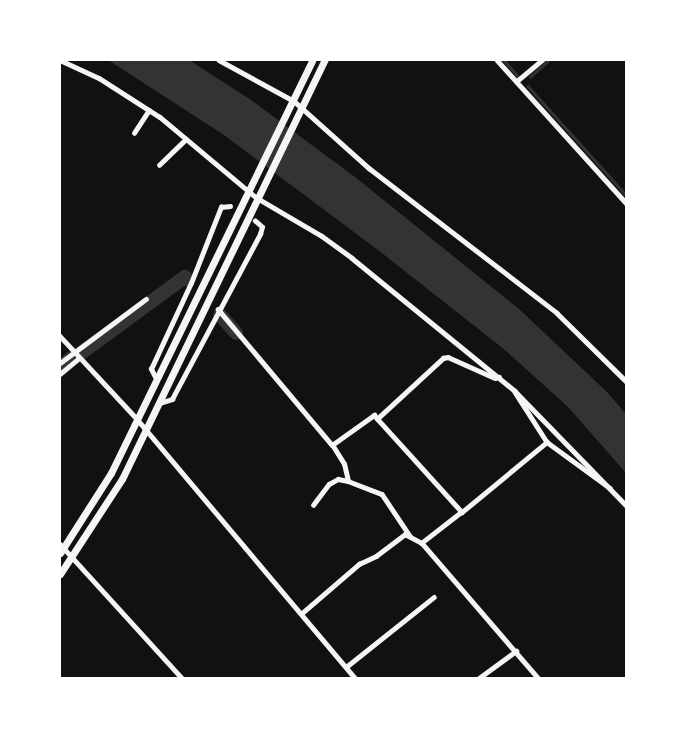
<!DOCTYPE html>
<html>
<head>
<meta charset="utf-8">
<style>
  body { margin:0 }
  #map { position:relative; width:686px; height:738px; overflow:hidden; background:#111; font-family:"Varela Round",sans-serif }
  div>[style] { position:absolute }
  [style*='--x'] { left:calc(var(--x)*1px); top:calc(var(--y)*1px); width:calc(var(--w)*1px); rotate:calc(var(--a)*1deg) }
  .water>* { inset:0; background:#333 }
  .stream>* { height:2.5px; margin:-1.25px; padding:0 1.25px; transform-origin:1.25px; border-radius:1.25px; background:#333 }
  .river>* { height:14px; margin:-7px; padding:0 7px; transform-origin:7px; border-radius:7px; background:#333 }
  .minor>* { height:4.5px; margin:-2.25px; padding:0 2.25px; transform-origin:2.25px; border-radius:2.25px; background:#f5f5f5 }
  .trunk>* { height:7px; margin:-3.5px; padding:0 3.5px; transform-origin:3.5px; border-radius:3.5px; background:#f5f5f5 }
  span { translate:-50% -50%; white-space:nowrap; text-align:center; line-height:1.15; -webkit-text-stroke:7px #fff; paint-order:stroke }
  .frame { position:absolute; inset:0; border:61px solid #fff; pointer-events:none }
</style>
</head>
<body>
<div id="map">
  <div class="water">
    <i style="clip-path:polygon(108px 60px,189px 60px,251px 100px,355px 177px,519px 309px,607px 392px,626px 414px,626px 473px,568px 407px,505px 350px,378px 250px,224px 135px)"></i>
  </div>
  <div class="stream">
    <i style="--x:504;--y:60;--w:21;--a:49"></i>
    <i style="--x:530;--y:77;--w:25;--a:-42"></i>
    <i style="--x:528;--y:86;--w:147;--a:48"></i>
  </div>
  <div class="river">
    <i style="--x:220;--y:315;--w:24;--a:48"></i>
    <i style="--x:81;--y:353;--w:129;--a:-36.2"></i>
    <i style="--x:185;--y:277;--w:4;--a:45"></i>
    <i style="--x:60;--y:368;--w:15;--a:-42"></i>
  </div>
  <div class="minor">
    <i style="--x:60;--y:60;--w:43;--a:24.8"></i>
    <i style="--x:99;--y:78;--w:72;--a:32.6"></i>
    <i style="--x:160;--y:117;--w:126;--a:39.9"></i>
    <i style="--x:257;--y:198;--w:75;--a:30.3"></i>
    <i style="--x:322;--y:236;--w:37;--a:36"></i>
    <i style="--x:352;--y:258;--w:210;--a:39.2"></i>
    <i style="--x:515;--y:391;--w:159;--a:45.8"></i>
    <i style="--x:219;--y:60;--w:85;--a:28.7"></i>
    <i style="--x:294;--y:101;--w:101;--a:41.8"></i>
    <i style="--x:369;--y:168;--w:237;--a:37.6"></i>
    <i style="--x:557;--y:313;--w:97;--a:44.6"></i>
    <i style="--x:497;--y:60;--w:193;--a:47.9"></i>
    <i style="--x:517;--y:81;--w:33;--a:-40"></i>
    <i style="--x:134;--y:133;--w:27;--a:-57"></i>
    <i style="--x:159;--y:165;--w:37;--a:-44"></i>
    <i style="--x:218;--y:309;--w:177;--a:50"></i>
    <i style="--x:60;--y:336;--w:113;--a:47.1"></i>
    <i style="--x:137;--y:419;--w:339;--a:49.9"></i>
    <i style="--x:60;--y:363;--w:107;--a:-36.7"></i>
    <i style="--x:60;--y:374;--w:23;--a:-40"></i>
    <i style="--x:155;--y:377;--w:9;--a:-117"></i>
    <i style="--x:151;--y:369;--w:95;--a:-65.1"></i>
    <i style="--x:191;--y:283;--w:82;--a:-68.5"></i>
    <i style="--x:221;--y:207;--w:9;--a:-6"></i>
    <i style="--x:515;--y:392;--w:59;--a:57.4"></i>
    <i style="--x:547;--y:442;--w:78;--a:36.1"></i>
    <i style="--x:160;--y:403;--w:13;--a:-18"></i>
    <i style="--x:172;--y:399;--w:187;--a:-61.9"></i>
    <i style="--x:260;--y:234;--w:7;--a:-74"></i>
    <i style="--x:262;--y:227;--w:9;--a:-139"></i>
    <i style="--x:377;--y:419;--w:90;--a:-42.7"></i>
    <i style="--x:443;--y:358;--w:5;--a:-11"></i>
    <i style="--x:448;--y:357;--w:51;--a:24.1"></i>
    <i style="--x:495;--y:378;--w:4;--a:-14"></i>
    <i style="--x:348;--y:481;--w:17;--a:-103"></i>
    <i style="--x:344;--y:464;--w:22;--a:-122"></i>
    <i style="--x:332;--y:445;--w:52;--a:-35.5"></i>
    <i style="--x:374;--y:415;--w:131;--a:47.8"></i>
    <i style="--x:462;--y:512;--w:51;--a:142.2"></i>
    <i style="--x:422;--y:543;--w:178;--a:49.3"></i>
    <i style="--x:313;--y:505;--w:26;--a:-53"></i>
    <i style="--x:329;--y:484;--w:10;--a:-29"></i>
    <i style="--x:338;--y:479;--w:10;--a:11"></i>
    <i style="--x:348;--y:481;--w:36;--a:21"></i>
    <i style="--x:382;--y:494;--w:50;--a:56.3"></i>
    <i style="--x:462;--y:512;--w:110;--a:-39.5"></i>
    <i style="--x:60;--y:544;--w:181;--a:47.7"></i>
    <i style="--x:301;--y:614;--w:77;--a:-40.8"></i>
    <i style="--x:359;--y:564;--w:19;--a:-25"></i>
    <i style="--x:376;--y:556;--w:36;--a:-37"></i>
    <i style="--x:405;--y:534;--w:19;--a:28"></i>
    <i style="--x:346;--y:667;--w:112;--a:-38.5"></i>
    <i style="--x:479;--y:678;--w:46;--a:-36.1"></i>
  </div>
  <div class="trunk">
    <i style="--x:60;--y:553;--w:95;--a:-57.5"></i>
    <i style="--x:111;--y:473;--w:459;--a:-64"></i>
    <i style="--x:60;--y:574;--w:113;--a:-56.9"></i>
    <i style="--x:122;--y:479;--w:466;--a:-64.2"></i>
  </div>
  <div class="frame"></div>
</div>
</body>
</html>
